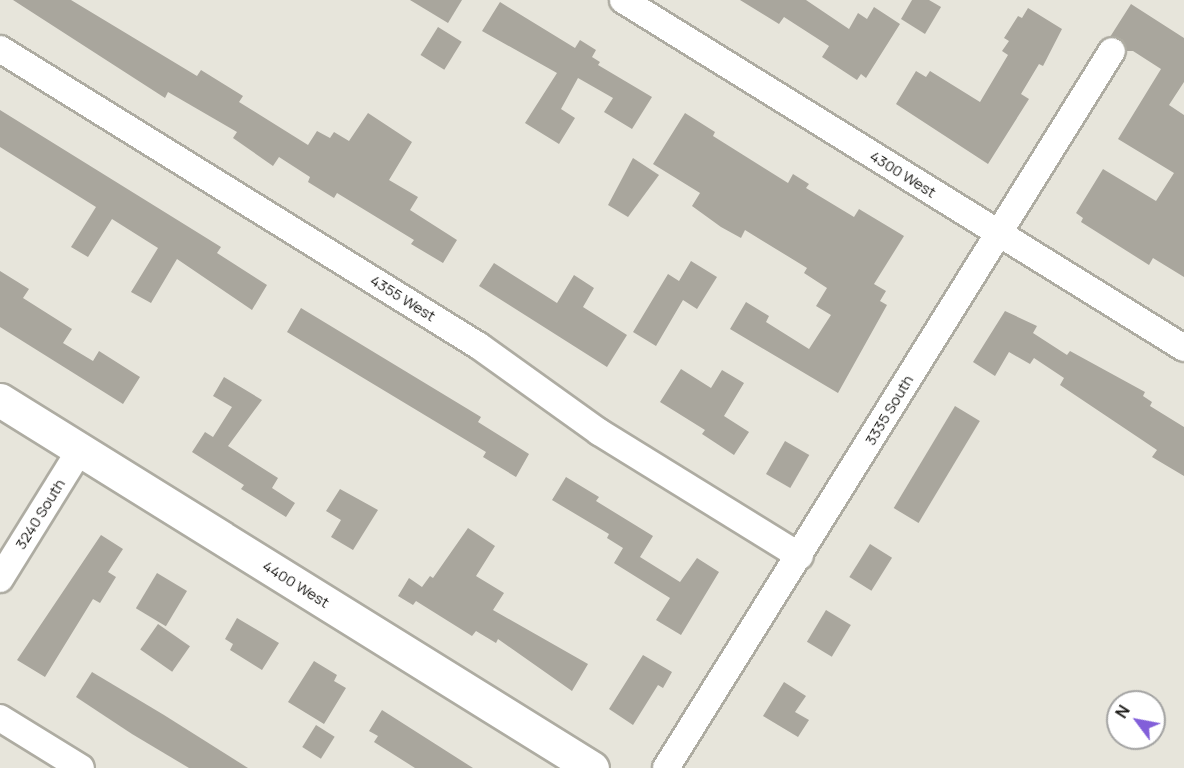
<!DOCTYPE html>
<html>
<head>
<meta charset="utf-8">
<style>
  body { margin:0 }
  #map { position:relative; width:1184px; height:768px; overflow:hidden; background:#e7e5db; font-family:Manrope,sans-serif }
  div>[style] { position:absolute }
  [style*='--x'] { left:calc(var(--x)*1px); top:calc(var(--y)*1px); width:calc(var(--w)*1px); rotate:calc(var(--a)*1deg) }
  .building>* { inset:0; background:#a9a69d; transform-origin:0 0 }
  .roads { filter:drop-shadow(2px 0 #aeaca2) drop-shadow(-2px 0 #aeaca2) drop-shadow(0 2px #aeaca2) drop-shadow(0 -2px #aeaca2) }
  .minor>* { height:26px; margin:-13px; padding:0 13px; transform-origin:13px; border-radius:13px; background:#fff }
  .tertiary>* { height:33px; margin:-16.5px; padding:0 16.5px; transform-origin:16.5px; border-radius:16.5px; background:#fff }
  span { translate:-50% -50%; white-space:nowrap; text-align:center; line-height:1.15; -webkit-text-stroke:4.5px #fff; paint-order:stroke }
  .street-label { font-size:15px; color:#1a1916 }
  .north { position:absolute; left:1106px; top:690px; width:60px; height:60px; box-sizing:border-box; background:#fff; border:2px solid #a3a3a2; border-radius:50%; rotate:302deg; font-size:16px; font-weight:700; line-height:24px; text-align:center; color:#1a1916 }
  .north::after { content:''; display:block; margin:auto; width:21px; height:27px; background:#825fd9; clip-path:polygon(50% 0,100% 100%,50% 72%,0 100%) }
</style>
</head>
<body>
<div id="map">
  <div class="building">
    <i style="clip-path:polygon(13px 0,71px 0,197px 76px,201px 70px,243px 96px,239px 102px,308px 145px,317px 131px,330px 138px,334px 132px,349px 141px,368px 113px,412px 142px,389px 180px,418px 197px,410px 210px,457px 240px,443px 263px,411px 244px,414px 240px,337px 193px,334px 198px,308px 182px,310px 177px,279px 157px,273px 166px,233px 138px,237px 132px,168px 92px,165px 98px)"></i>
    <i style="clip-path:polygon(410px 0,462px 0,448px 23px)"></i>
    <i style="clip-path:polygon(740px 0,806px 0,849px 29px,858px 13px,867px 19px,874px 7px,900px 24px,866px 78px,861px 74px,857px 80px,822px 57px,829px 46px,784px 17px,779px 24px)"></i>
    <i style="clip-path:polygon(912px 0,929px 0,941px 7px,925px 34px,901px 19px)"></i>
    <i style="clip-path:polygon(500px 2px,575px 48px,580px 40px,596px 50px,592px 57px,600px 62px,598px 65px,652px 97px,632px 129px,604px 112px,613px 98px,578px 78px,561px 109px,575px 118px,559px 144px,525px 123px,557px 73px,482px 31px)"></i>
    <i style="clip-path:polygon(1131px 4px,1184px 38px,1184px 82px,1169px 105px,1184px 115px,1184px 277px,1153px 258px,1149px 265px,1081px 222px,1083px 218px,1076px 213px,1103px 169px,1156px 201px,1174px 173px,1118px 139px,1161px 69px,1133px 51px,1127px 51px,1120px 39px,1110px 37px)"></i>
    <i style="clip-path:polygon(1028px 8px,1062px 29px,1043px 66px,1039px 64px,1021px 94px,1029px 99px,988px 164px,896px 104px,916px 71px,926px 77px,930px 71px,980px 102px,1008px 55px,1002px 51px,1009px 41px,1004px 38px,1018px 16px,1022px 18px)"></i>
    <i style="left:438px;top:27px;width:28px;height:33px;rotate:32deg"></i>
    <i style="clip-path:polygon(0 110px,221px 247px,217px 253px,267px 285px,252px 310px,177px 259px,151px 303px,131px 292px,158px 248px,112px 219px,88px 257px,71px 247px,96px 207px,0 147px)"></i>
    <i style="clip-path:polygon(685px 113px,715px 132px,713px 136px,788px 183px,793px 174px,809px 184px,806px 188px,854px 217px,859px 209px,904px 236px,874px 284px,886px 291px,880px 301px,887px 305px,838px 393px,730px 329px,746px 302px,769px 316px,766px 322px,809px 349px,831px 315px,816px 306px,827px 288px,804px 273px,807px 268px,745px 230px,741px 238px,721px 227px,692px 206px,700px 193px,653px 164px)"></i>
    <i style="clip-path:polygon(633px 158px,659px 175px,628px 217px,608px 205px)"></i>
    <i style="clip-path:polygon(691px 261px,717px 277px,697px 309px,683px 300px,656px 346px,633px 332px,668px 274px,679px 281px)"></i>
    <i style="clip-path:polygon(494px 263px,557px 303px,574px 275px,594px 288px,583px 307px,627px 335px,607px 367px,479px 286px)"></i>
    <i style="clip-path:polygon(0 271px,29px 289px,23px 298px,72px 329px,63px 343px,93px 361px,99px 351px,140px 377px,123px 404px,0 327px)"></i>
    <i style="clip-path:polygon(301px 308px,481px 417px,478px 422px,529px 454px,516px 477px,483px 457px,486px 452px,287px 332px)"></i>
    <i style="clip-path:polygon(1005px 311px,1037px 326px,1033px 333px,1067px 355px,1070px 351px,1145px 392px,1143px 396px,1152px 402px,1150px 406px,1184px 427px,1184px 476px,1152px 457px,1157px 450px,1060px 385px,1064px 378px,1034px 358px,1030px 364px,1009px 352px,995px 376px,973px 362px)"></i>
    <i style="clip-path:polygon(681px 369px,711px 388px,722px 370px,744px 383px,724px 416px,749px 432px,734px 455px,702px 434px,705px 430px,660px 402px)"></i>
    <i style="clip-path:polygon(224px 377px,262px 400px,228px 446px,278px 478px,272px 488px,295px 503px,286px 517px,241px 489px,244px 485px,192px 452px,205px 432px,213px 437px,232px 407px,213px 396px)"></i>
    <i style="left:955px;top:406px;width:29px;height:119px;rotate:31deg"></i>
    <i style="left:785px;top:441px;width:28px;height:38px;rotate:30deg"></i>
    <i style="clip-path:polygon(566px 477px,599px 497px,596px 501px,653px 536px,640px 557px,680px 582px,697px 558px,719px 572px,681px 635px,656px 620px,670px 598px,614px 563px,623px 548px,607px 538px,609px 534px,552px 500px)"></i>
    <i style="clip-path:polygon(340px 489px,378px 510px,353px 550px,331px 537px,341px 520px,326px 511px)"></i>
    <i style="clip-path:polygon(468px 528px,495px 546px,476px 576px,504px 593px,493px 610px,588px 664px,572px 691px,498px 639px,496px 643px,476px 631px,472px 636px,416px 601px,413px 605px,398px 596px,409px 578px,422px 587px,430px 576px,433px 578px)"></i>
    <i style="clip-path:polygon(101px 535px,123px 549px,108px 572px,116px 577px,100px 603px,93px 599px,45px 677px,17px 660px)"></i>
    <i style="left:870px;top:544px;width:26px;height:39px;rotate:32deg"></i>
    <i style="left:157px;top:573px;width:35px;height:41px;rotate:31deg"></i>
    <i style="left:826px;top:610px;width:29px;height:37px;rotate:31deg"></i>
    <i style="clip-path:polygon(237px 618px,279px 643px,262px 670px,230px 650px,233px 644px,225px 639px)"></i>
    <i style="left:158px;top:624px;width:39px;height:31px;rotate:35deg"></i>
    <i style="clip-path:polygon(643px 655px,672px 672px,663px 688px,658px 685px,633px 725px,609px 709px)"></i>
    <i style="clip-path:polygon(314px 661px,337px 675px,334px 681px,346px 688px,324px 724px,288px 702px)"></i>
    <i style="clip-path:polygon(92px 672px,164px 715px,248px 768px,189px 768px,132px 734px,76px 697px)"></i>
    <i style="clip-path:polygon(784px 682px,806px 696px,795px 712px,809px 720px,798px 737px,763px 716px)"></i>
    <i style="clip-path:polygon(382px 710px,473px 768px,415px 768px,374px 742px,378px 736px,369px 731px)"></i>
    <i style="left:316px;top:725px;width:22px;height:26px;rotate:32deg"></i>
  </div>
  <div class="roads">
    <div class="minor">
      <i style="--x:623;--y:0;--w:660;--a:31.81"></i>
      <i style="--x:0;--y:49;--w:564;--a:31.8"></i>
      <i style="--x:479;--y:346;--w:148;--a:35.6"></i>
      <i style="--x:599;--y:432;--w:236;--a:31.7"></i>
      <i style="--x:0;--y:579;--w:152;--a:-58.2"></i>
      <i style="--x:0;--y:718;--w:95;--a:31.7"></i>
      <i style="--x:666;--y:768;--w:844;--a:-58.12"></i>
    </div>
    <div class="tertiary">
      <i style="--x:0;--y:400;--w:697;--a:31.87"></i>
    </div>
  </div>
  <div class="street-label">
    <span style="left:903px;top:174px;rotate:32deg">4300 West</span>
    <span style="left:403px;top:298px;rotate:32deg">4355 West</span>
    <span style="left:889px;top:410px;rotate:-59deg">3335 South</span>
    <span style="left:40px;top:514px;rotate:-58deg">3240 South</span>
    <span style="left:296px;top:584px;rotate:32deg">4400 West</span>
  </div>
  <div class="north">N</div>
</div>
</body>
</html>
